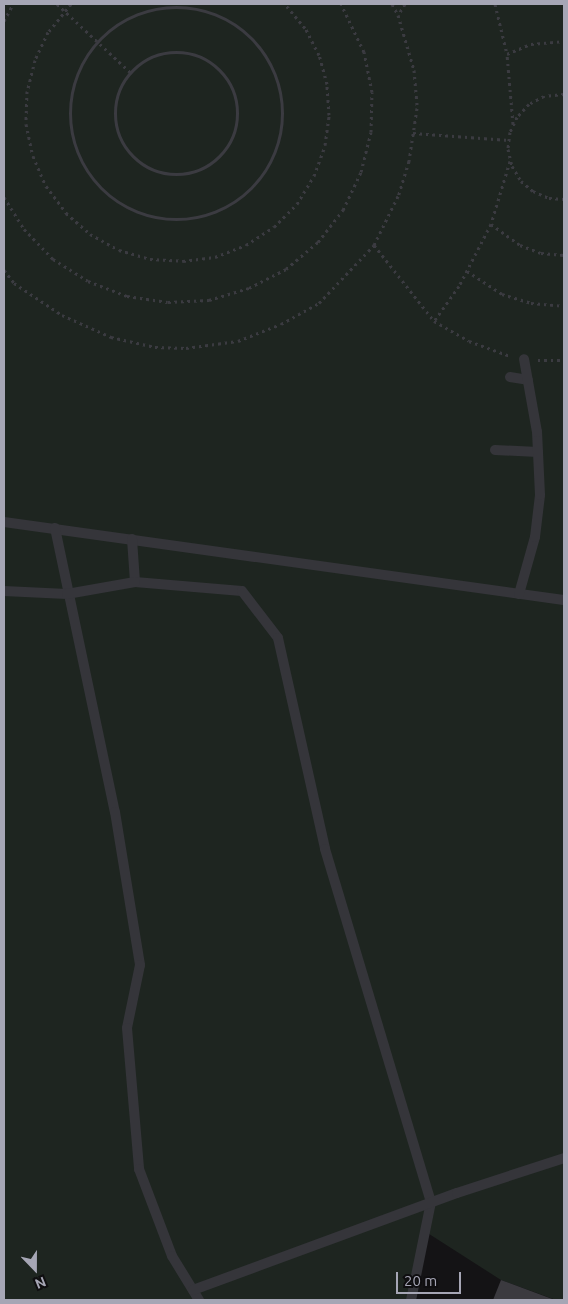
<!DOCTYPE html>
<html>
<head>
<meta charset="utf-8">
<style>
  body { margin:0 }
  #map { position:relative; width:568px; height:1304px; overflow:hidden; background:#141315; font-family:Ubuntu,sans-serif }
  div>[style] { position:absolute }
  [style*='--x'] { left:calc(var(--x)*1px); top:calc(var(--y)*1px); width:calc(var(--w)*1px); rotate:calc(var(--a)*1deg) }
  .green>* { inset:0; background:#1e2520 }
  .building>* { inset:0; background:#3b3a3f }
  .path>* { height:3px; margin-top:-1.5px; transform-origin:0; background:repeating-linear-gradient(90deg,#3b3b41 0 2.5px,transparent 0 6.5px) }
  .path>.ring { margin:-1.5px; padding:0; box-sizing:content-box; background:none; border:3px solid #3b3b41; border-radius:50% }
  .lane>* { height:10px; margin:-5px; padding:0 5px; transform-origin:5px; border-radius:5px; background:#35353a }
  span { translate:-50% -50%; white-space:nowrap; text-align:center; line-height:1.15; -webkit-text-stroke:5px #0f0e10; paint-order:stroke }
  .frame { position:absolute; inset:0; border:5px solid #a6a6b5; pointer-events:none }
  .north { position:absolute; left:10px; top:1244px; width:50px; height:50px; -webkit-text-stroke:4px #0f0e10; paint-order:stroke; rotate:158deg; font-size:14px; font-weight:700; line-height:20px; text-align:center; color:#a6a6b5 }
  .north::after { content:''; display:block; margin:auto; width:18px; height:22px; background:#a6a6b5; clip-path:polygon(50% 0,100% 100%,50% 72%,0 100%) }
  .scale { position:absolute; left:396px; top:1272px; width:65px; height:22px; box-sizing:border-box; border:2px solid #a6a6b5; border-top:0; padding-left:6px; font-size:15px; line-height:18px; white-space:nowrap; color:#a6a6b5; -webkit-text-stroke:4px #0f0e10; paint-order:stroke }
</style>
</head>
<body>
<div id="map">
  <div class="green">
    <i style="clip-path:polygon(4px 4px,564px 4px,564px 1300px,556px 1300px,501px 1280px,426px 1232px,411px 1300px,4px 1300px)"></i>
  </div>
  <div class="building">
    <i style="clip-path:polygon(501px 1280px,555px 1300px,493px 1300px)"></i>
  </div>
  <div class="path">
    <i style="--x:57;--y:4;--w:100;--a:43"></i>
    <i style="--x:71;--y:4;--w:36;--a:129"></i>
    <i style="--x:48;--y:32;--w:31;--a:115"></i>
    <i style="--x:35;--y:60;--w:32;--a:104"></i>
    <i style="--x:27;--y:91;--w:33;--a:92"></i>
    <i style="--x:26;--y:124;--w:33;--a:78"></i>
    <i style="--x:33;--y:156;--w:33;--a:67"></i>
    <i style="--x:46;--y:186;--w:34;--a:53"></i>
    <i style="--x:66;--y:213;--w:32;--a:41"></i>
    <i style="--x:90;--y:234;--w:33;--a:29"></i>
    <i style="--x:119;--y:250;--w:32;--a:16"></i>
    <i style="--x:150;--y:259;--w:33;--a:3"></i>
    <i style="--x:183;--y:261;--w:32;--a:-7"></i>
    <i style="--x:215;--y:257;--w:33;--a:-21"></i>
    <i style="--x:246;--y:245;--w:33;--a:-33"></i>
    <i style="--x:274;--y:227;--w:33;--a:-45"></i>
    <i style="--x:297;--y:204;--w:33;--a:-59"></i>
    <i style="--x:314;--y:176;--w:33;--a:-70"></i>
    <i style="--x:325;--y:145;--w:30;--a:-82"></i>
    <i style="--x:329;--y:115;--w:31;--a:-94"></i>
    <i style="--x:327;--y:84;--w:30;--a:-105"></i>
    <i style="--x:319;--y:55;--w:30;--a:-117"></i>
    <i style="--x:305;--y:28;--w:31;--a:-130"></i>
    <i style="--x:392;--y:4;--w:13;--a:61"></i>
    <i style="--x:405;--y:4;--w:13;--a:122"></i>
    <i style="--x:398;--y:15;--w:57;--a:73.8"></i>
    <i style="--x:414;--y:70;--w:38;--a:85"></i>
    <i style="--x:417;--y:108;--w:54;--a:98.6"></i>
    <i style="--x:409;--y:161;--w:37;--a:107"></i>
    <i style="--x:398;--y:196;--w:55;--a:116.1"></i>
    <i style="--x:374;--y:245;--w:97;--a:51.7"></i>
    <i style="--x:495;--y:4;--w:51;--a:76.5"></i>
    <i class="ring" style="left:70px;top:7px;width:209px;height:209px"></i>
    <i style="--x:4;--y:21;--w:19;--a:-62"></i>
    <i class="ring" style="left:115px;top:52px;width:119px;height:119px"></i>
    <i style="--x:564;--y:94;--w:20;--a:174"></i>
    <i style="--x:544;--y:96;--w:17;--a:152"></i>
    <i style="--x:529;--y:104;--w:18;--a:133"></i>
    <i style="--x:517;--y:117;--w:17;--a:115"></i>
    <i style="--x:510;--y:132;--w:17;--a:97"></i>
    <i style="--x:508;--y:149;--w:17;--a:77"></i>
    <i style="--x:512;--y:166;--w:17;--a:59"></i>
    <i style="--x:521;--y:181;--w:16;--a:40"></i>
    <i style="--x:533;--y:191;--w:17;--a:24"></i>
    <i style="--x:549;--y:198;--w:15;--a:4"></i>
    <i style="--x:513;--y:124;--w:70;--a:-94.9"></i>
    <i style="--x:507;--y:54;--w:26;--a:-23"></i>
    <i style="--x:531;--y:44;--w:33;--a:-5"></i>
    <i style="--x:413;--y:133;--w:96;--a:4.2"></i>
    <i style="--x:510;--y:161;--w:66;--a:106.8"></i>
    <i style="--x:491;--y:224;--w:36;--a:36"></i>
    <i style="--x:520;--y:245;--w:22;--a:21"></i>
    <i style="--x:541;--y:253;--w:23;--a:5"></i>
    <i style="--x:4;--y:197;--w:38;--a:58"></i>
    <i style="--x:24;--y:229;--w:42;--a:46"></i>
    <i style="--x:53;--y:259;--w:41;--a:32.2"></i>
    <i style="--x:88;--y:281;--w:42;--a:21"></i>
    <i style="--x:127;--y:296;--w:41;--a:8.3"></i>
    <i style="--x:168;--y:302;--w:41;--a:-2.8"></i>
    <i style="--x:209;--y:300;--w:42;--a:-16.7"></i>
    <i style="--x:249;--y:288;--w:42;--a:-27.2"></i>
    <i style="--x:286;--y:269;--w:42;--a:-40.2"></i>
    <i style="--x:318;--y:242;--w:41;--a:-52"></i>
    <i style="--x:343;--y:210;--w:42;--a:-64.7"></i>
    <i style="--x:361;--y:172;--w:41;--a:-76"></i>
    <i style="--x:371;--y:132;--w:40;--a:-88.6"></i>
    <i style="--x:372;--y:92;--w:41;--a:-101.3"></i>
    <i style="--x:364;--y:52;--w:53;--a:-115.6"></i>
    <i style="--x:491;--y:224;--w:70;--a:117.3"></i>
    <i style="--x:459;--y:286;--w:43;--a:125.5"></i>
    <i style="--x:434;--y:321;--w:40;--a:29.7"></i>
    <i style="--x:469;--y:341;--w:44;--a:20.1"></i>
    <i style="--x:4;--y:270;--w:16;--a:52"></i>
    <i style="--x:14;--y:283;--w:58;--a:33.7"></i>
    <i style="--x:62;--y:315;--w:54;--a:24.2"></i>
    <i style="--x:111;--y:337;--w:45;--a:12.8"></i>
    <i style="--x:155;--y:347;--w:31;--a:2"></i>
    <i style="--x:186;--y:348;--w:52;--a:-7.7"></i>
    <i style="--x:238;--y:341;--w:46;--a:-21.6"></i>
    <i style="--x:281;--y:324;--w:43;--a:-28.9"></i>
    <i style="--x:319;--y:303;--w:80;--a:-46.5"></i>
    <i style="--x:467;--y:271;--w:42;--a:33.3"></i>
    <i style="--x:502;--y:294;--w:30;--a:17"></i>
    <i style="--x:531;--y:303;--w:33;--a:5"></i>
    <i style="--x:538;--y:360;--w:26;--a:0"></i>
  </div>
  <div class="lane">
    <i style="--x:510;--y:377;--w:18;--a:9"></i>
    <i style="--x:495;--y:450;--w:43;--a:2.7"></i>
    <i style="--x:4;--y:522;--w:565;--a:7.93"></i>
    <i style="--x:55;--y:528;--w:290;--a:78.1"></i>
    <i style="--x:115;--y:812;--w:155;--a:80.7"></i>
    <i style="--x:140;--y:965;--w:64;--a:101.7"></i>
    <i style="--x:127;--y:1028;--w:142;--a:85.1"></i>
    <i style="--x:139;--y:1169;--w:93;--a:69.2"></i>
    <i style="--x:172;--y:1256;--w:52;--a:58.5"></i>
    <i style="--x:132;--y:539;--w:43;--a:86"></i>
    <i style="--x:135;--y:582;--w:107;--a:4.8"></i>
    <i style="--x:242;--y:591;--w:59;--a:52.5"></i>
    <i style="--x:278;--y:638;--w:216;--a:77.4"></i>
    <i style="--x:325;--y:849;--w:369;--a:73.3"></i>
    <i style="--x:431;--y:1202;--w:100;--a:101.5"></i>
    <i style="--x:4;--y:591;--w:63;--a:2.7"></i>
    <i style="--x:67;--y:594;--w:69;--a:-10"></i>
    <i style="--x:519;--y:594;--w:59;--a:-74.3"></i>
    <i style="--x:535;--y:537;--w:42;--a:-83.2"></i>
    <i style="--x:540;--y:495;--w:63;--a:-92.7"></i>
    <i style="--x:537;--y:432;--w:74;--a:-100.1"></i>
    <i style="--x:193;--y:1290;--w:281;--a:-20.2"></i>
    <i style="--x:457;--y:1193;--w:113;--a:-18.1"></i>
  </div>
  <div class="frame"></div>
  <div class="north">N</div>
  <div class="scale">20 m</div>
</div>
</body>
</html>
